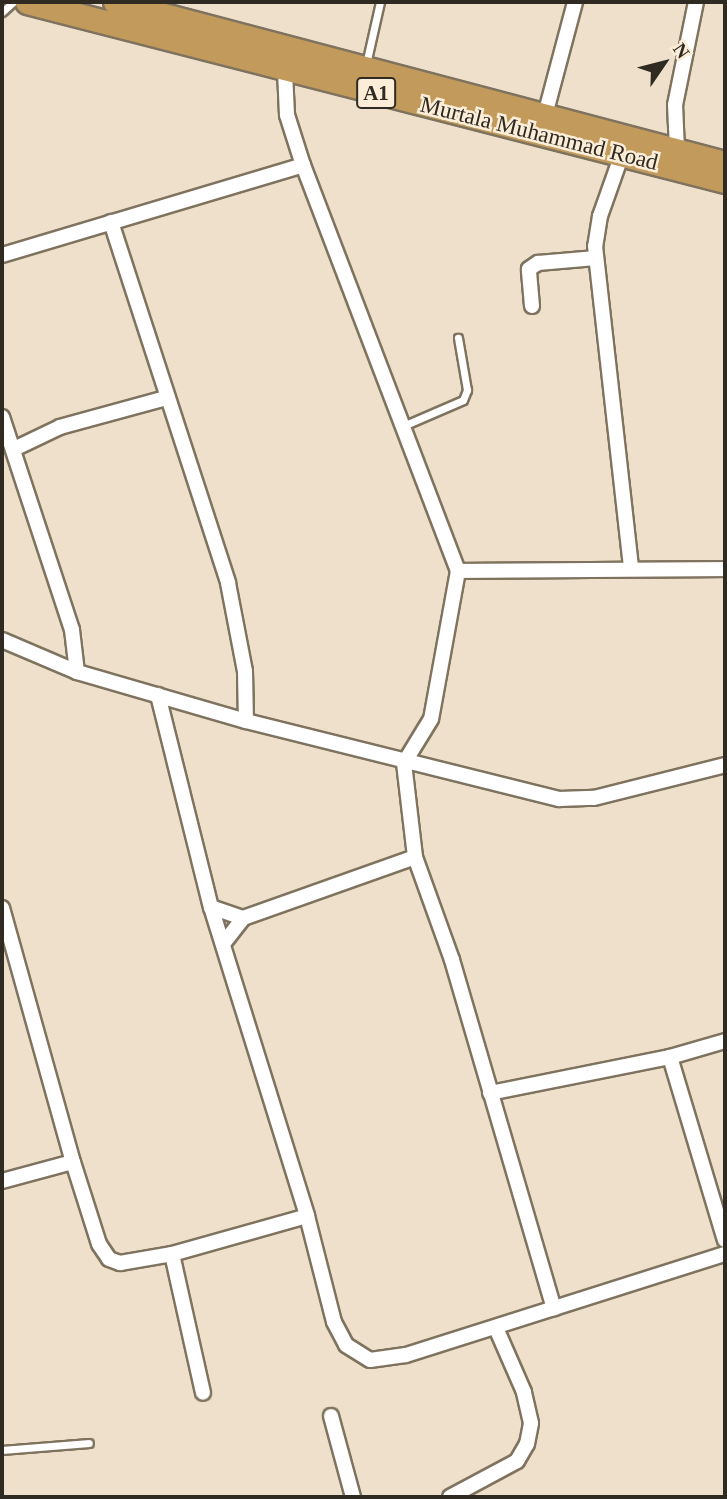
<!DOCTYPE html>
<html>
<head>
<meta charset="utf-8">
<style>
  body { margin:0 }
  #map { position:relative; width:727px; height:1499px; overflow:hidden; background:#eee0ca; font-family:"Times New Roman",serif }
  div>[style] { position:absolute }
  [style*='--x'] { left:calc(var(--x)*1px); top:calc(var(--y)*1px); width:calc(var(--w)*1px); rotate:calc(var(--a)*1deg) }
  .roads { filter:drop-shadow(2px 0 #7f735f) drop-shadow(-2px 0 #7f735f) drop-shadow(0 2px #7f735f) drop-shadow(0 -2px #7f735f) }
  .service>* { height:7px; margin:-3.5px; padding:0 3.5px; transform-origin:3.5px; border-radius:3.5px; background:#fff }
  .minor>* { height:14px; margin:-7px; padding:0 7px; transform-origin:7px; border-radius:7px; background:#fff }
  .trunk>* { height:23px; margin:-11.5px; padding:0 11.5px; transform-origin:11.5px; border-radius:11.5px; background:#c29b5c }
  span { translate:-50% -50%; white-space:nowrap; text-align:center; line-height:1.15; -webkit-text-stroke:5px #fbedd7; paint-order:stroke }
  .shield-label span { padding:2px 5px; background:#fbedd7; border:2px solid; border-radius:5px; -webkit-text-stroke-width:0 }
  .shield-label { font-size:21px; color:#2f2a22; font-weight:700 }
  .street-label { font-size:23px; color:#2f2a22 }
  .frame { position:absolute; inset:0; border:4px solid #2f2a22; pointer-events:none }
  .north { position:absolute; left:629px; top:28px; width:70px; height:70px; -webkit-text-stroke:5px #fbedd7; paint-order:stroke; rotate:55deg; font-size:19px; font-weight:700; line-height:28px; text-align:center; color:#2f2a22 }
  .north::after { content:''; display:block; margin:auto; width:24px; height:32px; background:#2f2a22; clip-path:polygon(50% 0,100% 100%,50% 72%,0 100%) }
</style>
</head>
<body>
<div id="map">
  <div class="roads">
    <div class="service">
      <i style="--x:2;--y:12;--w:15;--a:-42"></i>
      <i style="--x:366;--y:64;--w:64;--a:-77.3"></i>
      <i style="--x:403;--y:426;--w:65;--a:-23.4"></i>
      <i style="--x:463;--y:400;--w:11;--a:-68"></i>
      <i style="--x:467;--y:390;--w:53;--a:-99.8"></i>
      <i style="--x:2;--y:1450;--w:87;--a:-4.6"></i>
    </div>
    <div class="minor">
      <i style="--x:285;--y:71;--w:44;--a:87.4"></i>
      <i style="--x:287;--y:115;--w:52;--a:72.3"></i>
      <i style="--x:303;--y:165;--w:435;--a:69.1"></i>
      <i style="--x:458;--y:571;--w:150;--a:100.3"></i>
      <i style="--x:431;--y:719;--w:52;--a:121.5"></i>
      <i style="--x:404;--y:763;--w:95;--a:83.3"></i>
      <i style="--x:415;--y:857;--w:109;--a:70.2"></i>
      <i style="--x:452;--y:960;--w:363;--a:73.7"></i>
      <i style="--x:545;--y:115;--w:117;--a:-75.1"></i>
      <i style="--x:677;--y:150;--w:45;--a:-92.5"></i>
      <i style="--x:675;--y:105;--w:105;--a:-78.5"></i>
      <i style="--x:622;--y:154;--w:66;--a:109.5"></i>
      <i style="--x:600;--y:216;--w:30;--a:99"></i>
      <i style="--x:595;--y:246;--w:324;--a:83.6"></i>
      <i style="--x:111;--y:222;--w:379;--a:72"></i>
      <i style="--x:228;--y:583;--w:90;--a:79.1"></i>
      <i style="--x:245;--y:671;--w:50;--a:88.9"></i>
      <i style="--x:2;--y:255;--w:314;--a:-16.6"></i>
      <i style="--x:532;--y:306;--w:37;--a:-95"></i>
      <i style="--x:529;--y:269;--w:11;--a:-34"></i>
      <i style="--x:538;--y:263;--w:58;--a:-4.9"></i>
      <i style="--x:2;--y:417;--w:224;--a:71.8"></i>
      <i style="--x:72;--y:630;--w:42;--a:83.2"></i>
      <i style="--x:14;--y:449;--w:51;--a:-25.6"></i>
      <i style="--x:60;--y:427;--w:110;--a:-15.3"></i>
      <i style="--x:458;--y:571;--w:267;--a:-0.4"></i>
      <i style="--x:2;--y:640;--w:82;--a:23.1"></i>
      <i style="--x:77;--y:672;--w:176;--a:16.2"></i>
      <i style="--x:246;--y:721;--w:323;--a:14"></i>
      <i style="--x:559;--y:799;--w:35;--a:-2"></i>
      <i style="--x:594;--y:798;--w:135;--a:-14.1"></i>
      <i style="--x:158;--y:695;--w:219;--a:76"></i>
      <i style="--x:211;--y:907;--w:324;--a:72.7"></i>
      <i style="--x:307;--y:1216;--w:109;--a:75.7"></i>
      <i style="--x:334;--y:1322;--w:26;--a:62"></i>
      <i style="--x:346;--y:1345;--w:28;--a:32"></i>
      <i style="--x:370;--y:1360;--w:36;--a:-8"></i>
      <i style="--x:406;--y:1355;--w:335;--a:-17.6"></i>
      <i style="--x:211;--y:907;--w:34;--a:19"></i>
      <i style="--x:2;--y:908;--w:264;--a:74.4"></i>
      <i style="--x:223;--y:944;--w:33;--a:-52"></i>
      <i style="--x:243;--y:918;--w:182;--a:-19.5"></i>
      <i style="--x:670;--y:1057;--w:191;--a:73.3"></i>
      <i style="--x:490;--y:1093;--w:184;--a:-11.3"></i>
      <i style="--x:670;--y:1057;--w:57;--a:-16.2"></i>
      <i style="--x:2;--y:1181;--w:73;--a:-15"></i>
      <i style="--x:73;--y:1162;--w:86;--a:72.4"></i>
      <i style="--x:99;--y:1244;--w:18;--a:56"></i>
      <i style="--x:109;--y:1259;--w:12;--a:20"></i>
      <i style="--x:120;--y:1263;--w:53;--a:-9.8"></i>
      <i style="--x:172;--y:1254;--w:140;--a:-15.7"></i>
      <i style="--x:172;--y:1254;--w:142;--a:77.4"></i>
      <i style="--x:331;--y:1416;--w:84;--a:74.8"></i>
      <i style="--x:450;--y:1497;--w:76;--a:-28.2"></i>
      <i style="--x:517;--y:1461;--w:20;--a:-60"></i>
      <i style="--x:527;--y:1444;--w:21;--a:-79"></i>
      <i style="--x:531;--y:1423;--w:32;--a:-103"></i>
      <i style="--x:524;--y:1392;--w:70;--a:-113.6"></i>
    </div>
    <div class="trunk">
      <i style="--x:27;--y:2;--w:721;--a:14.38"></i>
      <i style="--x:115;--y:2;--w:631;--a:14.79"></i>
    </div>
  </div>
  <div class="shield-label">
    <span style="left:376px;top:93px">A1</span>
  </div>
  <div class="street-label">
    <span style="left:539px;top:134px;rotate:14deg">Murtala Muhammad Road</span>
  </div>
  <div class="frame"></div>
  <div class="north">N</div>
</div>
</body>
</html>
